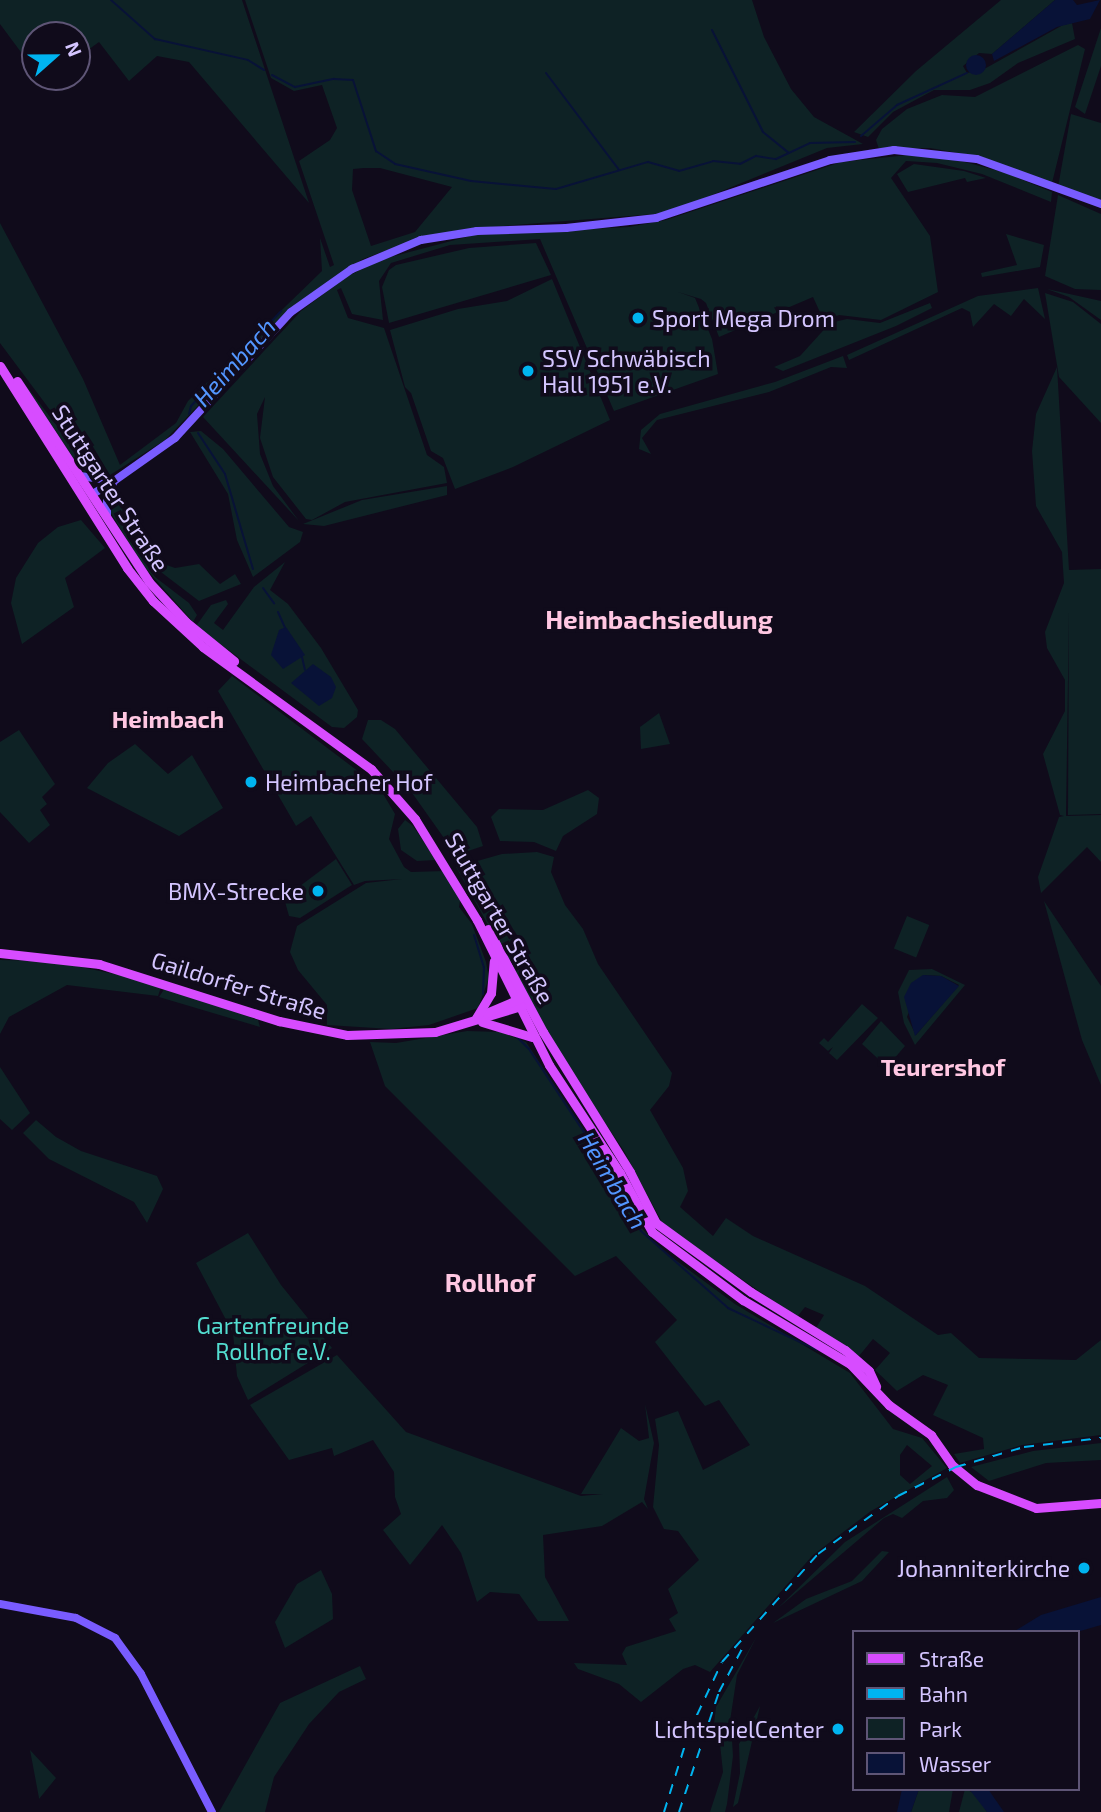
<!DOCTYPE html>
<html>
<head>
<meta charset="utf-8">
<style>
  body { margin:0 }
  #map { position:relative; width:1101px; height:1812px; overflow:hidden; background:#100b1b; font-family:"Exo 2",sans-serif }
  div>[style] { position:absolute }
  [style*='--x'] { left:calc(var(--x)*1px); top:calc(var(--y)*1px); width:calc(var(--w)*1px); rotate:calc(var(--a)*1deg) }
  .green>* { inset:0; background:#0e2225; transform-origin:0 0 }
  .water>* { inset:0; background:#081237 }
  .round { border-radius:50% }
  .stream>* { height:2px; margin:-1px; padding:0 1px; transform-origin:1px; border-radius:1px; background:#081237 }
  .secondary>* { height:8px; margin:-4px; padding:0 4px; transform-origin:4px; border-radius:4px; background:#795cff }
  .primary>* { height:9px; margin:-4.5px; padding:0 4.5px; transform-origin:4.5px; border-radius:4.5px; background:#d74cff }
  .rail>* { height:2px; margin-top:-1px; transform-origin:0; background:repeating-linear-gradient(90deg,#00b4f0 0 10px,transparent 0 19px) }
  .dots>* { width:19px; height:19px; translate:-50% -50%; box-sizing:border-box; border:4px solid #100b1b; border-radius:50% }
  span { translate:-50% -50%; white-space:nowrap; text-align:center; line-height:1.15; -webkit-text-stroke:7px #100b1b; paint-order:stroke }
  .poi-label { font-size:23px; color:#d4c5ff }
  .left { translate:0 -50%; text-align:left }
  .right { translate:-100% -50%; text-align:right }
  .street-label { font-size:23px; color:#d4c5ff }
  .park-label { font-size:23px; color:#53ddd0 }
  .water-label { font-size:24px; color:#5396ff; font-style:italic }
  .neighbourhood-label { font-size:24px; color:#ffc7e2; font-weight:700 }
  .quarter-label { font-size:26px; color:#ffc7e2; font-weight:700 }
  .legend { position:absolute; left:852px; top:1630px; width:228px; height:161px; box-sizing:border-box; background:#100b1b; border:2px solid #5e5576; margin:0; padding:9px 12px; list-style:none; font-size:21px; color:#d4c5ff }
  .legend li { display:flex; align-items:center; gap:14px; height:35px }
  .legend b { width:35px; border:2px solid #5e5576 }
  .north { position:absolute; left:21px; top:21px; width:70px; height:70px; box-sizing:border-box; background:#100b1b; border:2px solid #5e5576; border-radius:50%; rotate:69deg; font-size:19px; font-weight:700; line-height:28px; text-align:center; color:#d4c5ff }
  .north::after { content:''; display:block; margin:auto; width:24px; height:32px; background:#00b4f0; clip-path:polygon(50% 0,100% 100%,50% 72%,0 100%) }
</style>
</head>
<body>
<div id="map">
  <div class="green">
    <i style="clip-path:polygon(0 0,242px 0,309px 203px,189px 62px,157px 56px,129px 81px,99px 42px,77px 58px,77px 35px,35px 35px,35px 71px,0 24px)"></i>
    <i style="clip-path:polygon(evenodd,245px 0,752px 0,764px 37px,791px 89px,814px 117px,863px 144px,827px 148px,668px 213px,464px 229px,420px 238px,363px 259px,297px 303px,165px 440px,110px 475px,92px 445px,59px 422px,0 343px,0 223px,83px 379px,120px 465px,176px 423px,188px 401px,322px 271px,320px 238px,330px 267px,334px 265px,299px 161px,330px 140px,337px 128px,322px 85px,294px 91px,271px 78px,245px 0,364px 168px,380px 168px,452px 187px,415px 232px,371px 246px,352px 190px,353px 169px,364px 168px)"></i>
    <i style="clip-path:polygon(1001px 0,1055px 0,992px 54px,979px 53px,963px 66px,967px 73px,986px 68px,1063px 25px,1072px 23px,1075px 39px,1018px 63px,990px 83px,970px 90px,934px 90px,893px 112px,868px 137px,854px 132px,916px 71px)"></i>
    <i style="clip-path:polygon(1101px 28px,1101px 66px,1085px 114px,1075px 107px)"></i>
    <i style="clip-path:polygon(1078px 45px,1085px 49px,1052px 183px,981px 157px,930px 148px,879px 149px,876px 140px,882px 129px,907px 109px,942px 95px,975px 97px)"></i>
    <i style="clip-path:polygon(1071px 114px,1101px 123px,1101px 200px,1058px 187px)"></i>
    <i style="clip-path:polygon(908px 155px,957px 160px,1003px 172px,1052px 192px,1051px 202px,982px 174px,937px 163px,906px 161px,891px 178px,930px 236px,938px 292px,881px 320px,839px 315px,824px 321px,813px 297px,719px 337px,706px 303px,701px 299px,678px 292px,695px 298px,712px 339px,718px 374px,614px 411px,540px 239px,450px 245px,391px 263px,379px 281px,383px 320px,352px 314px,341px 288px,337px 290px,348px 318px,384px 328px,427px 455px,444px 467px,447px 483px,345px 502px,312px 520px,306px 519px,273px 477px,260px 438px,265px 397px,257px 414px,260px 454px,273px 486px,299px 521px,203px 417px,301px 311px,348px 276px,383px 259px,474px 235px,629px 227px,666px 220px,841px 162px)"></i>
    <i style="clip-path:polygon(914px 164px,964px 171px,986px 178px,967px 182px,965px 178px,908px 192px,897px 174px)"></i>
    <i style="clip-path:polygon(1058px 195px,1101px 214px,1101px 290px,1075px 289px,1045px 276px)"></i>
    <i style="clip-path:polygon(1006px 234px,1044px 245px,1040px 267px,982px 277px,981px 273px,1017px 265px)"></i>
    <i style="clip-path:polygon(536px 243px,551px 275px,389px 323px,382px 287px,389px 270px,396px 265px,469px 248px)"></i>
    <i style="clip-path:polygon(552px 279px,610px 420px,513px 467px,455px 489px,443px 458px,431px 451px,411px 393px,405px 387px,390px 330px,458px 309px,507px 301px)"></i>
    <i style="clip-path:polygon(1038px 288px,1045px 319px,1024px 299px,1011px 316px,994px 304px,973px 327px,970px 312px,962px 308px,849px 360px,847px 355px,978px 296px)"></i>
    <i style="clip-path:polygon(1047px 289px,1101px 301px,1101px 320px,1069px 297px)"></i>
    <i style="clip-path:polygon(1045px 293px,1073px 302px,1101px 324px,1101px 423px,1059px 377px)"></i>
    <i style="clip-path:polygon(930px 303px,932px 308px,896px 326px,783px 371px,774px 367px,800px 356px,830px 323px,847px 319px,880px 323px)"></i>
    <i style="clip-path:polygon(843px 356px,847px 368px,831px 367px,769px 392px,657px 420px,642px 438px,651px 454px,639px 449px,641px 430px,660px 414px,775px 382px)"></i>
    <i style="clip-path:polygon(1057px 367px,1069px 570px,1101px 569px,1101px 814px,1068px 815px,1069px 611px,1066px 816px,1101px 815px,1101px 862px,1087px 847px,1041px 893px,1038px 877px,1059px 817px,1064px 816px,1060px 815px,1043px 754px,1065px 711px,1065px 680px,1047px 648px,1045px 632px,1064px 583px,1063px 568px,1062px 552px,1036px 506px,1032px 451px,1036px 414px)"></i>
    <i style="clip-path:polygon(21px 379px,57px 426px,90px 451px,106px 475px,86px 474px,80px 468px)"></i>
    <i style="clip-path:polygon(201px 431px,223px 449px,289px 527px,303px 532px,300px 542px,253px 577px,237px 540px,228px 494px,190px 432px)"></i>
    <i style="clip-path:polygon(447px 486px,447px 495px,324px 526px,303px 524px,362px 500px)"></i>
    <i style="clip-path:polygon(119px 488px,127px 537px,155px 577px,189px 603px,197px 615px,193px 622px,140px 562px,111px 513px,112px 493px)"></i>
    <i style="clip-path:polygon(81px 520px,105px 548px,65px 578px,74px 607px,22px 644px,11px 603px,16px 578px,38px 543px,58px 527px)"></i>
    <i style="clip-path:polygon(285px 562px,270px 590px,288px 604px,321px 648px,358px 710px,357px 717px,344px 728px,332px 727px,196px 626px,211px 605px,226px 600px,228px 604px,214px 623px,223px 630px,254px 587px)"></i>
    <i style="clip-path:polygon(161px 563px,175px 568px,199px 564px,220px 584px,235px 574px,241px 584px,199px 601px,153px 566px)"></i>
    <i style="clip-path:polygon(232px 676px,379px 787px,395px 814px,389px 839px,404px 867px,411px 872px,445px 871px,461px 895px,459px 907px,472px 924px,486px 962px,489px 978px,478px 1008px,429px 1025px,391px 1029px,327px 1025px,327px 1005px,298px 970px,290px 952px,297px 926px,366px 883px,402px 879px,365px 881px,354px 885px,311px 816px,296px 826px,218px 691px)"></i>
    <i style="clip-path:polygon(659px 713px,670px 744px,641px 749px,640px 727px)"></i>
    <i style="clip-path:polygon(368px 720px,381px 720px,395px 729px,477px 827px,483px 846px,456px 855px,410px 790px,362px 739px)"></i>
    <i style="clip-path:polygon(19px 730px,55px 784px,42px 797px,47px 804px,40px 810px,50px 825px,29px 843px,0 812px,0 742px)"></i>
    <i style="clip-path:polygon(135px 744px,168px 774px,192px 755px,223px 808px,179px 836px,87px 788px,108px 763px)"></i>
    <i style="clip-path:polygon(588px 790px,599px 798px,597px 814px,563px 836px,556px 851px,534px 842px,500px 841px,491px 817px,499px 809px,543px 810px)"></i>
    <i style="clip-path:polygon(405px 820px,413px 826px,436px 860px,417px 861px,401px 850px,398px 829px)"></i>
    <i style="clip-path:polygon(537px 852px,554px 857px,551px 872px,565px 905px,583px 929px,598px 964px,672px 1073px,669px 1086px,650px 1110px,683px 1168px,688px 1191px,680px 1207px,713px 1236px,726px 1218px,753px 1236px,865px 1286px,938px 1335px,951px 1333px,979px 1358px,1076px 1360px,1101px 1340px,1101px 1435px,1022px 1445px,960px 1463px,954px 1454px,984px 1449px,983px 1438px,933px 1415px,948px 1385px,923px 1375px,897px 1391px,875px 1370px,890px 1353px,873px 1339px,859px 1356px,816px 1328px,824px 1315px,805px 1307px,797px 1317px,664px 1226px,624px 1151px,563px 1060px,456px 867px,502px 854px)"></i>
    <i style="clip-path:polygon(336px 859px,352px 885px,300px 918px,289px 916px,284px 898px)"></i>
    <i style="clip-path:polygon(1044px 901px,1101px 986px,1101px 1085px,1082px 1040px)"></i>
    <i style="left:907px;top:916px;width:24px;height:35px;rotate:22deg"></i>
    <i style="clip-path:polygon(0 960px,52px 961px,162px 984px,158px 996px,67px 985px,9px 1017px,0 1034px)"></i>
    <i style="clip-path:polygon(evenodd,932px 969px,965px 985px,915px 1045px,904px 1023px,898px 992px,909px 970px,932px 969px,923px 975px,941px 976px,959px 985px,916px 1035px,907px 1017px,923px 975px)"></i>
    <i style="clip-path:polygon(165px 988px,258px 1020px,260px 1027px,159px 997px)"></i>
    <i style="clip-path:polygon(862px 1004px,878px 1018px,837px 1060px,829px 1053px,833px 1047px,828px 1051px,819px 1043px,824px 1038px,828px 1042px)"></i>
    <i style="clip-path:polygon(881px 1021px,905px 1046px,887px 1067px,862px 1044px)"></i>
    <i style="clip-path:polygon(evenodd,467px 1031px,500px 1032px,526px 1042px,616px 1179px,636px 1221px,658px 1247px,735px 1304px,850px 1373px,893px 1429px,922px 1438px,947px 1468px,871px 1511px,813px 1555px,710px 1672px,695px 1665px,683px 1669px,641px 1702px,619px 1684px,578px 1669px,574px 1663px,627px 1665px,622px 1654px,626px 1647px,676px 1631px,669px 1619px,678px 1613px,668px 1589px,699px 1560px,678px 1531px,664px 1529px,653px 1507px,659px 1445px,655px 1419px,678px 1411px,703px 1470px,750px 1445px,719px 1400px,705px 1406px,655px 1342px,677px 1320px,616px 1256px,575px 1276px,385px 1086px,370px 1042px,396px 1043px,467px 1031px,907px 1445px,932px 1466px,910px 1484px,900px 1475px,900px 1455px,907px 1445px)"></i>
    <i style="clip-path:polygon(0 1067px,30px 1113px,12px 1130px,0 1119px)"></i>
    <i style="clip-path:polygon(36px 1120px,56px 1137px,81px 1151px,157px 1176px,163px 1189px,147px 1223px,134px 1202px,49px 1159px,23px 1133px)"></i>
    <i style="clip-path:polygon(248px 1233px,281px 1285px,332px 1348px,248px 1400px,237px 1376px,233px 1333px,196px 1263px)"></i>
    <i style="clip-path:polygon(337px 1355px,406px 1432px,581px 1496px,603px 1494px,581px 1494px,621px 1428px,639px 1441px,649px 1438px,645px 1404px,654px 1443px,644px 1499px,648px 1509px,642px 1502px,602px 1526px,543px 1535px,545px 1577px,569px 1621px,538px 1621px,519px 1594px,490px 1592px,477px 1602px,461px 1553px,442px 1525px,410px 1565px,383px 1530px,401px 1514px,395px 1497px,394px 1472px,373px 1440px,334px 1456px,332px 1448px,289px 1460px,250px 1405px)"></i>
    <i style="clip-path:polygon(1101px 1443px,1101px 1460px,1046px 1463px,989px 1481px,971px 1467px,1033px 1451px)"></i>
    <i style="clip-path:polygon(947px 1477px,954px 1490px,947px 1498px,923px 1501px,902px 1518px,893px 1514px,884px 1518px,777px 1609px,845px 1542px)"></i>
    <i style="clip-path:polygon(882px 1551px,889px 1552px,862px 1581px,773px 1623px,806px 1599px,852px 1581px)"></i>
    <i style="clip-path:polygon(321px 1570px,332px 1594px,333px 1619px,285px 1648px,275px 1622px,297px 1584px)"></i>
    <i style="clip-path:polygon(757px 1636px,737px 1675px,730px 1721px,712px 1741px,716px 1707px)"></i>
    <i style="clip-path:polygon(360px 1666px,366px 1679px,339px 1692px,309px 1724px,274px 1777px,265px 1812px,219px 1812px,280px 1703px)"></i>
    <i style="clip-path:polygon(760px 1706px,738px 1803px,733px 1807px,740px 1773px,739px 1744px)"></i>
    <i style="clip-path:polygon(726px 1735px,732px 1740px,733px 1756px,727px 1804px,725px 1812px,710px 1812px,723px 1772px,720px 1744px)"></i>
    <i style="clip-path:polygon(30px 1750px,56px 1778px,39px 1799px,39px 1798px)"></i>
    <i style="clip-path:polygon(919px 1789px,953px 1789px,949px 1812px,911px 1812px)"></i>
    <i style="clip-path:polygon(965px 1789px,976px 1794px,987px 1812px,959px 1812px)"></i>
  </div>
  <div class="water">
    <i style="clip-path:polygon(1055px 0,1073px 0,1077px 5px,1100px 0,1090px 19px,1057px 27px,994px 61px,992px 54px)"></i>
    <i class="round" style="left:966px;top:55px;width:20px;height:20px"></i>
    <i style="clip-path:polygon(286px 627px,305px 655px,283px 669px,271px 655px,279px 630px)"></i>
    <i style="clip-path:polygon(313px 664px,331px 677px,336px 687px,332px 698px,319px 706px,291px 683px)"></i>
    <i style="clip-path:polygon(923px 975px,941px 976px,959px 986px,915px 1036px,904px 997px,911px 983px)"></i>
    <i style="clip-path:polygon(1101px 1597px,1101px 1625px,1077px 1632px,1013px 1632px,1041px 1615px)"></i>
    <i style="clip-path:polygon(902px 1789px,919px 1789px,911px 1812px,897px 1812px)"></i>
    <i style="clip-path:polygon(969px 1789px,988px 1789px,1004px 1812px,987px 1812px)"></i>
  </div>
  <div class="stream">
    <i style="--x:111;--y:0;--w:59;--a:41.6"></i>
    <i style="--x:155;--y:39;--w:95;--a:12.7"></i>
    <i style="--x:248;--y:60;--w:19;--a:32"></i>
    <i style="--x:712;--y:30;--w:114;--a:63.4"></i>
    <i style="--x:763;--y:132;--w:32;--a:39"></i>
    <i style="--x:546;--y:73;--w:121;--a:53"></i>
    <i style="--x:272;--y:75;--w:26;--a:28"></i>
    <i style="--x:295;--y:87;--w:40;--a:-12"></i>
    <i style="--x:334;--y:79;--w:19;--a:3"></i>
    <i style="--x:353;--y:80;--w:75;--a:72.1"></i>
    <i style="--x:376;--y:151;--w:23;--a:34"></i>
    <i style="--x:395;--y:164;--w:78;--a:12.6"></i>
    <i style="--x:471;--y:181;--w:85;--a:5.4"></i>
    <i style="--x:556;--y:189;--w:96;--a:-16.4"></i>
    <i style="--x:648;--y:162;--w:32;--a:16"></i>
    <i style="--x:679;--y:171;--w:35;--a:-16"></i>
    <i style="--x:713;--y:161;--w:27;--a:6"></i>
    <i style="--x:740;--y:164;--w:18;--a:-27"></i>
    <i style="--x:756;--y:156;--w:20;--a:9"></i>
    <i style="--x:776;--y:159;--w:38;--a:-25"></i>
    <i style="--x:810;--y:143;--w:45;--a:-1.3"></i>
    <i style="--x:861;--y:136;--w:48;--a:-40.7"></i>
    <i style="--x:897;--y:105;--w:77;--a:-24.6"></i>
    <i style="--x:189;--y:414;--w:8;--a:-76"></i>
    <i style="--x:191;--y:406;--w:131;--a:-46.5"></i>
    <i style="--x:198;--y:433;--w:49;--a:56.6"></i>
    <i style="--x:225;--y:474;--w:99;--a:73.6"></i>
    <i style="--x:263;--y:588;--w:19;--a:54"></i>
    <i style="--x:278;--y:612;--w:17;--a:66"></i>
    <i style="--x:302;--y:657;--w:13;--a:77"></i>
    <i style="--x:474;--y:935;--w:34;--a:73"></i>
    <i style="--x:484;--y:967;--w:27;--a:92"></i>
    <i style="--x:517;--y:1037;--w:17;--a:45"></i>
    <i style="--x:529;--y:1049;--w:138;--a:56.5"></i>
    <i style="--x:605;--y:1164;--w:76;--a:61.8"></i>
    <i style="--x:641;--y:1231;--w:116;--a:41.5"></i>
    <i style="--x:728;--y:1308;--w:98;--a:25.3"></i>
  </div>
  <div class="secondary">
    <i style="--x:80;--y:476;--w:34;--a:8"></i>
    <i style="--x:96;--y:492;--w:16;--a:-30"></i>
    <i style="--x:107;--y:517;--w:21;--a:-90"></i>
    <i style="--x:107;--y:496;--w:17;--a:-65"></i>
    <i style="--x:114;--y:481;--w:75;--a:-35.2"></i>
    <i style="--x:175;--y:438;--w:171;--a:-47.4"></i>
    <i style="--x:291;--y:312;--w:75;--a:-35.2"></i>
    <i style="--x:352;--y:269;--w:75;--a:-22.8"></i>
    <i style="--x:421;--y:240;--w:57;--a:-9.1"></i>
    <i style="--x:477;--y:231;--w:89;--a:-1.9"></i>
    <i style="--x:566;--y:228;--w:91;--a:-6.3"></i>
    <i style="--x:656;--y:218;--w:183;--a:-18.4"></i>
    <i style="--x:830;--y:160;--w:65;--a:-8.9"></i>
    <i style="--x:894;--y:150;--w:83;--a:6.2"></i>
    <i style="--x:977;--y:159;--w:132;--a:19.9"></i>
    <i style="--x:0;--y:1604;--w:77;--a:10.4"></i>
    <i style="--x:76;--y:1618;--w:44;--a:27.1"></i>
    <i style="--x:115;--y:1638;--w:44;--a:54.2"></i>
    <i style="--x:141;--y:1674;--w:155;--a:62.8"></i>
  </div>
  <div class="primary">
    <i style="--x:0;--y:366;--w:239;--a:57.8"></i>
    <i style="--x:127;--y:568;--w:42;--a:51.8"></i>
    <i style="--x:153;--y:601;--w:68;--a:42.6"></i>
    <i style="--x:203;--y:647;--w:208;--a:36"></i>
    <i style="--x:371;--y:769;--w:67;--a:48.7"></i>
    <i style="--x:415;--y:819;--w:119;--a:58.5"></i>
    <i style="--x:477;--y:920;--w:162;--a:63.6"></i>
    <i style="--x:549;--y:1065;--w:129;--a:56.7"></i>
    <i style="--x:620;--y:1173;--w:67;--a:61.5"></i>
    <i style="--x:652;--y:1232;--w:114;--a:36.8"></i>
    <i style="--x:743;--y:1300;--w:125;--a:30.9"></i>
    <i style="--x:850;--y:1364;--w:57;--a:46.4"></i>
    <i style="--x:889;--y:1405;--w:52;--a:35.5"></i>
    <i style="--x:931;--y:1435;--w:37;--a:55"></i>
    <i style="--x:952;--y:1465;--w:32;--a:39"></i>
    <i style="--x:977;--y:1485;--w:63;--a:21.3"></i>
    <i style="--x:1036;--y:1508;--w:65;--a:-4.4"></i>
    <i style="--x:17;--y:381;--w:240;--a:56.7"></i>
    <i style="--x:149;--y:582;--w:54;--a:47.2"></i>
    <i style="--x:186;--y:622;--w:62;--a:39.1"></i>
    <i style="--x:488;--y:929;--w:117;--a:61.9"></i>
    <i style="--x:543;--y:1032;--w:165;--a:58.1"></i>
    <i style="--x:630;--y:1172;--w:57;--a:63"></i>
    <i style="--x:656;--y:1223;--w:117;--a:36"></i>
    <i style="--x:751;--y:1292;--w:110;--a:31.7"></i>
    <i style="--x:845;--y:1350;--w:32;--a:41"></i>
    <i style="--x:869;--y:1371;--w:17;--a:65"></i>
    <i style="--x:0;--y:953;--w:100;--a:6.3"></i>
    <i style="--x:99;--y:964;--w:189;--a:17.6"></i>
    <i style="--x:279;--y:1021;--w:69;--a:11.6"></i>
    <i style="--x:347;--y:1035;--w:88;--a:-2"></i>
    <i style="--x:435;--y:1032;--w:90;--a:-16.8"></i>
    <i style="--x:477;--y:1017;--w:46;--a:-23.2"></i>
    <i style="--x:476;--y:1018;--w:29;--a:-59"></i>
    <i style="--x:491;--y:993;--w:32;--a:-85"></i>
    <i style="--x:482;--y:1022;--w:52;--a:16.7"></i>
  </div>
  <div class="rail">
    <i style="--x:664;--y:1812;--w:84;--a:-72.6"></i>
    <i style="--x:689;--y:1732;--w:77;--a:-64.8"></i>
    <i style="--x:722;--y:1662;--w:144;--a:-48.4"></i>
    <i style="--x:818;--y:1554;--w:99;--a:-35.9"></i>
    <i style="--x:898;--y:1496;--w:65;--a:-26.6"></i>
    <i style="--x:956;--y:1467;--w:71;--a:-16.4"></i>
    <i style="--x:1024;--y:1447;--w:78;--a:-6.7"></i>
    <i style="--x:679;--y:1812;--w:126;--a:-71.6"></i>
    <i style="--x:719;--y:1692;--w:49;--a:-61.9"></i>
  </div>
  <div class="dots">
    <i style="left:638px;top:318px;background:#00b4f0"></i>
    <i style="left:528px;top:371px;background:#00b4f0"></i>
    <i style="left:251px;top:782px;background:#00b4f0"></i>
    <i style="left:318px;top:891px;background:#00b4f0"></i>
    <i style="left:1084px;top:1568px;background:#00b4f0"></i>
    <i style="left:838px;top:1729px;background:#00b4f0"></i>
  </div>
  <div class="poi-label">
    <span class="left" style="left:652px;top:318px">Sport Mega Drom</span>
    <span class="left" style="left:542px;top:371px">SSV Schwäbisch<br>Hall 1951 e.V.</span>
    <span class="left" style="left:265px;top:782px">Heimbacher Hof</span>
    <span class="right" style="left:304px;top:891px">BMX-Strecke</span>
    <span class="right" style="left:1070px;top:1568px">Johanniterkirche</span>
    <span class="right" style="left:824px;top:1729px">LichtspielCenter</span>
  </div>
  <div class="street-label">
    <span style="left:111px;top:488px;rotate:57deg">Stuttgarter Straße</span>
    <span style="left:500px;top:918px;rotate:60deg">Stuttgarter Straße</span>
    <span style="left:239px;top:985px;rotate:17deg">Gaildorfer Straße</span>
  </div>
  <div class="park-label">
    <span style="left:273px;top:1338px">Gartenfreunde<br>Rollhof e.V.</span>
  </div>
  <div class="water-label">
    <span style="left:234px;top:362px;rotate:-48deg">Heimbach</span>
    <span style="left:613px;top:1180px;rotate:59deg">Heimbach</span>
  </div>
  <div class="neighbourhood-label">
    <span style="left:168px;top:719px">Heimbach</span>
    <span style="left:943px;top:1067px">Teurershof</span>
  </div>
  <div class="quarter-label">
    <span style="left:659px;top:619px">Heimbachsiedlung</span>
    <span style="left:490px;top:1282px">Rollhof</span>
  </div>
  <ul class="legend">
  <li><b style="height:9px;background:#d74cff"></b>Straße</li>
  <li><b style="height:9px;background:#00b4f0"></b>Bahn</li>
  <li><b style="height:19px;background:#0e2225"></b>Park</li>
  <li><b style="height:19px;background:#081237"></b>Wasser</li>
  </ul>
  <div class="north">N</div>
</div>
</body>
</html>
